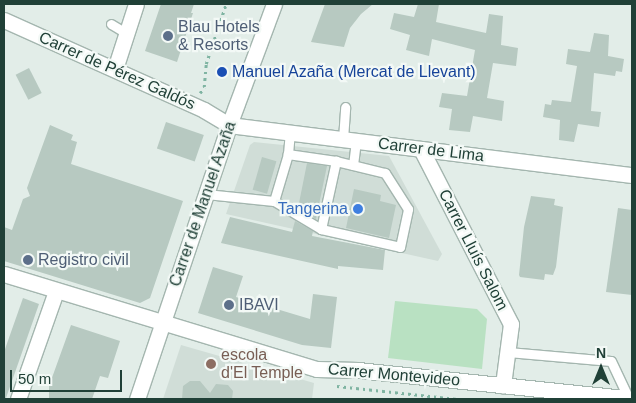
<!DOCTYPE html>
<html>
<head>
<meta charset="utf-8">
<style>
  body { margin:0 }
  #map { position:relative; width:636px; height:403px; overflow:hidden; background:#e2ede8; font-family:Arial,sans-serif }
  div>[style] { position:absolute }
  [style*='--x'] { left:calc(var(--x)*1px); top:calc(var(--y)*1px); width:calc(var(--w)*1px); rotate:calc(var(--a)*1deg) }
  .built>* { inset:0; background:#d0ddd7 }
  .green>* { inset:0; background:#b9e1c2 }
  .building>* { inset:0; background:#b7c9c1; transform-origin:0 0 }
  .path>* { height:2.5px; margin-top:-1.25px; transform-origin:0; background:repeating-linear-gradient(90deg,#7fb4a2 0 2.5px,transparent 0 6.5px) }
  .roads { filter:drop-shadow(1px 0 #a4b6af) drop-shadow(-1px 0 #a4b6af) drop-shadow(0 1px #a4b6af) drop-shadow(0 -1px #a4b6af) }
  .lane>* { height:9px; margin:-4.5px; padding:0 4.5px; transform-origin:4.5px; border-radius:4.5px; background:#fff }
  .street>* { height:15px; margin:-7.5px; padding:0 7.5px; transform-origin:7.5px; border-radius:7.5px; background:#fff }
  .secondary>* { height:15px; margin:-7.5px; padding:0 7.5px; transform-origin:7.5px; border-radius:7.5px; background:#fff }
  .dots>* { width:14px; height:14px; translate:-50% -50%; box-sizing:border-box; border:2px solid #f3f9f6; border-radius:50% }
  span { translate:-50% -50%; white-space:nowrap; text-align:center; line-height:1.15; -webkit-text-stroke:4.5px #f3f9f6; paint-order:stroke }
  .service-label { font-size:16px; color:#4e5e75 }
  .left { translate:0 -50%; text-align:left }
  .street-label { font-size:16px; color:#204037 }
  .transit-label { font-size:16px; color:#164399 }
  .shop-label { font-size:16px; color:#366cbe }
  .right { translate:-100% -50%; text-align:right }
  .education-label { font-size:16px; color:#785e54 }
  .frame { position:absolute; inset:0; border:5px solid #204037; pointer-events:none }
  .north { position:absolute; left:576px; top:343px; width:50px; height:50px; -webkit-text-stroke:4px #f3f9f6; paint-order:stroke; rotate:0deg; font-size:14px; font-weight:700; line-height:20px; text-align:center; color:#204037 }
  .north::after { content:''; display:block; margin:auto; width:18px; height:22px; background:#204037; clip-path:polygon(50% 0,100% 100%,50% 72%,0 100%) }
  .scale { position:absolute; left:10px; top:370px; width:112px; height:22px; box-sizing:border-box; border:2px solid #204037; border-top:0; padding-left:6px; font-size:15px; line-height:18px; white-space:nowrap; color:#204037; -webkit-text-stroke:4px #f3f9f6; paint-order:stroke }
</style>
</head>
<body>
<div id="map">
  <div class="built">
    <i style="clip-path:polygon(254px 142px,389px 156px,442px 254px,438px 261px,226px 214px,250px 145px)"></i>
    <i style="clip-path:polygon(181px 345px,314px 383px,312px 399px,163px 399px)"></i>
  </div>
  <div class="green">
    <i style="clip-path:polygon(395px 301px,477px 309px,487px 319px,482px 369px,388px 358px)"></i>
  </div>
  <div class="building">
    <i style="clip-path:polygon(161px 4px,194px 4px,191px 13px,193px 13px,177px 62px,145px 51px)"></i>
    <i style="clip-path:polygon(325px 4px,373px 4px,361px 14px,350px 28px,344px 47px,311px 42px)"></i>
    <i style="clip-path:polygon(418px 4px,439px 4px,436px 22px,486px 33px,489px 14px,503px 16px,501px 45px,518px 48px,516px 66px,493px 63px,487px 98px,504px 101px,502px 121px,473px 116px,470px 132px,449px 130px,452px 109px,439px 107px,442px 93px,467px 96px,475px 50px,432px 39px,429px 56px,406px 50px,410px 35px,390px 29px,394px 13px,414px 17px)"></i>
    <i style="clip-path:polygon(594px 33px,609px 35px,608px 56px,624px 59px,622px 72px,616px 71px,615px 76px,594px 73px,591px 111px,601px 112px,599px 127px,578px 124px,574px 142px,559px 140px,560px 120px,543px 117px,545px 104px,551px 105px,552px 100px,571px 102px,577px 66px,566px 64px,568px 49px,590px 52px)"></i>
    <i style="left:29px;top:68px;width:28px;height:15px;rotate:63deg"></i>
    <i style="left:166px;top:122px;width:40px;height:28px;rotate:19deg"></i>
    <i style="clip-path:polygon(50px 125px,73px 135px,71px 140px,77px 142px,71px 164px,183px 201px,150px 298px,140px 303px,4px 261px,4px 227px,12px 230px,23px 199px,30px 196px,27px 188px)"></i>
    <i style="left:262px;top:157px;width:15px;height:34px;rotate:16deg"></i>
    <i style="clip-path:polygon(307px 163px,327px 166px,316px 219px,298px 208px)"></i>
    <i style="clip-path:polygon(354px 189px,381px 195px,380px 201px,396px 205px,389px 238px,346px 228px)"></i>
    <i style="clip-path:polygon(531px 196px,555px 199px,554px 205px,563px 207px,556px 267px,553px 275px,545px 274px,544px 280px,520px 277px,519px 275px,524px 227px)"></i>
    <i style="clip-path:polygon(618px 208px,632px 210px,632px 295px,606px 292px)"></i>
    <i style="clip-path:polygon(230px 217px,292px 232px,295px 221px,313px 231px,312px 236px,385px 250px,383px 270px,338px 266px,338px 269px,221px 243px)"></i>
    <i style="clip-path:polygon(213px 267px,243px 276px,236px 297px,310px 319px,313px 294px,337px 297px,331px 348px,302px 345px,198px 313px)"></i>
    <i style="clip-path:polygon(23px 298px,39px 304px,6px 398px,4px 398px,4px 352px)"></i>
    <i style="clip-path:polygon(71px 325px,120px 341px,108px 378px,100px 376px,92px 399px,49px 399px,49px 386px)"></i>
    <i style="clip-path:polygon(190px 381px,200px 381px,210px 393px,216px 384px,228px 385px,233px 391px,232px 399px,182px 399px,183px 386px)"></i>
  </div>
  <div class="path">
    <i style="--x:200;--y:93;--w:7;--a:-56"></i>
    <i style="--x:204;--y:87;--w:23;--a:-85"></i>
    <i style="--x:206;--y:64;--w:63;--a:-71.6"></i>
    <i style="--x:337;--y:386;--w:121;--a:6.2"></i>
  </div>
  <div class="roads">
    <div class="lane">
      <i style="--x:111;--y:24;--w:17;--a:31"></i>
      <i style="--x:343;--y:139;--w:32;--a:-86"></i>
      <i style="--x:353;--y:165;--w:24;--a:-83"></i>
      <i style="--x:206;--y:194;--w:68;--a:5.9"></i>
      <i style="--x:274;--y:201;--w:55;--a:30.8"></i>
      <i style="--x:321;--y:229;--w:81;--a:12.8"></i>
      <i style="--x:400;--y:247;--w:39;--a:-78"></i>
      <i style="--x:408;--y:209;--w:43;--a:-122.6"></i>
      <i style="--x:385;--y:173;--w:50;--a:-166.2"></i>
      <i style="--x:336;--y:161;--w:49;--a:-171.7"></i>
      <i style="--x:274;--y:201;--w:49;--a:-73.4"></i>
      <i style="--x:288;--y:154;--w:22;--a:-85"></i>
      <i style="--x:321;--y:229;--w:70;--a:-77.6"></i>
      <i style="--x:508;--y:352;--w:103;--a:5"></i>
      <i style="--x:611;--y:361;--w:42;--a:64.7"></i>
    </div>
    <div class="street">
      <i style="--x:4;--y:20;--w:219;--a:24.2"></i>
      <i style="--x:204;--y:110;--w:29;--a:31"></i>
      <i style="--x:229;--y:125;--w:406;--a:7.1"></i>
      <i style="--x:115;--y:69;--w:68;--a:-72.1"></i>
      <i style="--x:421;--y:149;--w:197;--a:62.8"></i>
      <i style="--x:511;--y:324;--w:62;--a:97.5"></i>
      <i style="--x:4;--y:274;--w:327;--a:16.9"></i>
      <i style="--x:317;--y:369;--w:41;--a:1.4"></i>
      <i style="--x:358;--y:370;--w:276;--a:6"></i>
      <i style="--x:18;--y:399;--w:114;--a:-70.6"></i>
    </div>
    <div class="secondary">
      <i style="--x:137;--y:399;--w:289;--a:-71.4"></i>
      <i style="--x:229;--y:125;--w:129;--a:-69.6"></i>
    </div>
  </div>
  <div class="dots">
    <i style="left:168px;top:36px;background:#5c6f8a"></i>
    <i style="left:222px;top:72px;background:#1a4fb4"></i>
    <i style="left:358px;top:209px;background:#3f7fe0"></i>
    <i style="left:28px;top:260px;background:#5c6f8a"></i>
    <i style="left:229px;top:305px;background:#5c6f8a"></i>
    <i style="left:211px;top:364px;background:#8d6e63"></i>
  </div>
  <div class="service-label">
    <span class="left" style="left:178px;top:36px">Blau Hotels<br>&amp; Resorts</span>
    <span class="left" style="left:38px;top:260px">Registro civil</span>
    <span class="left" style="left:239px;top:305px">IBAVI</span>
  </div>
  <div class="street-label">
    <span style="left:117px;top:71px;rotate:24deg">Carrer de Pérez Galdós</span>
    <span style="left:431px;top:150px;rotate:7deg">Carrer de Lima</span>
    <span style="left:203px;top:204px;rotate:-71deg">Carrer de Manuel Azaña</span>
    <span style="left:473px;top:250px;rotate:63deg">Carrer Lluís Salom</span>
    <span style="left:394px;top:375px;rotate:5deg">Carrer Montevideo</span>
  </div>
  <div class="transit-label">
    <span class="left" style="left:232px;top:72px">Manuel Azaña (Mercat de Llevant)</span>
  </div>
  <div class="shop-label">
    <span class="right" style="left:348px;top:209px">Tangerina</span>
  </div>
  <div class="education-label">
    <span class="left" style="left:221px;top:364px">escola<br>d'El Temple</span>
  </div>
  <div class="frame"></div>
  <div class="north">N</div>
  <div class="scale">50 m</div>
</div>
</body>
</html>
